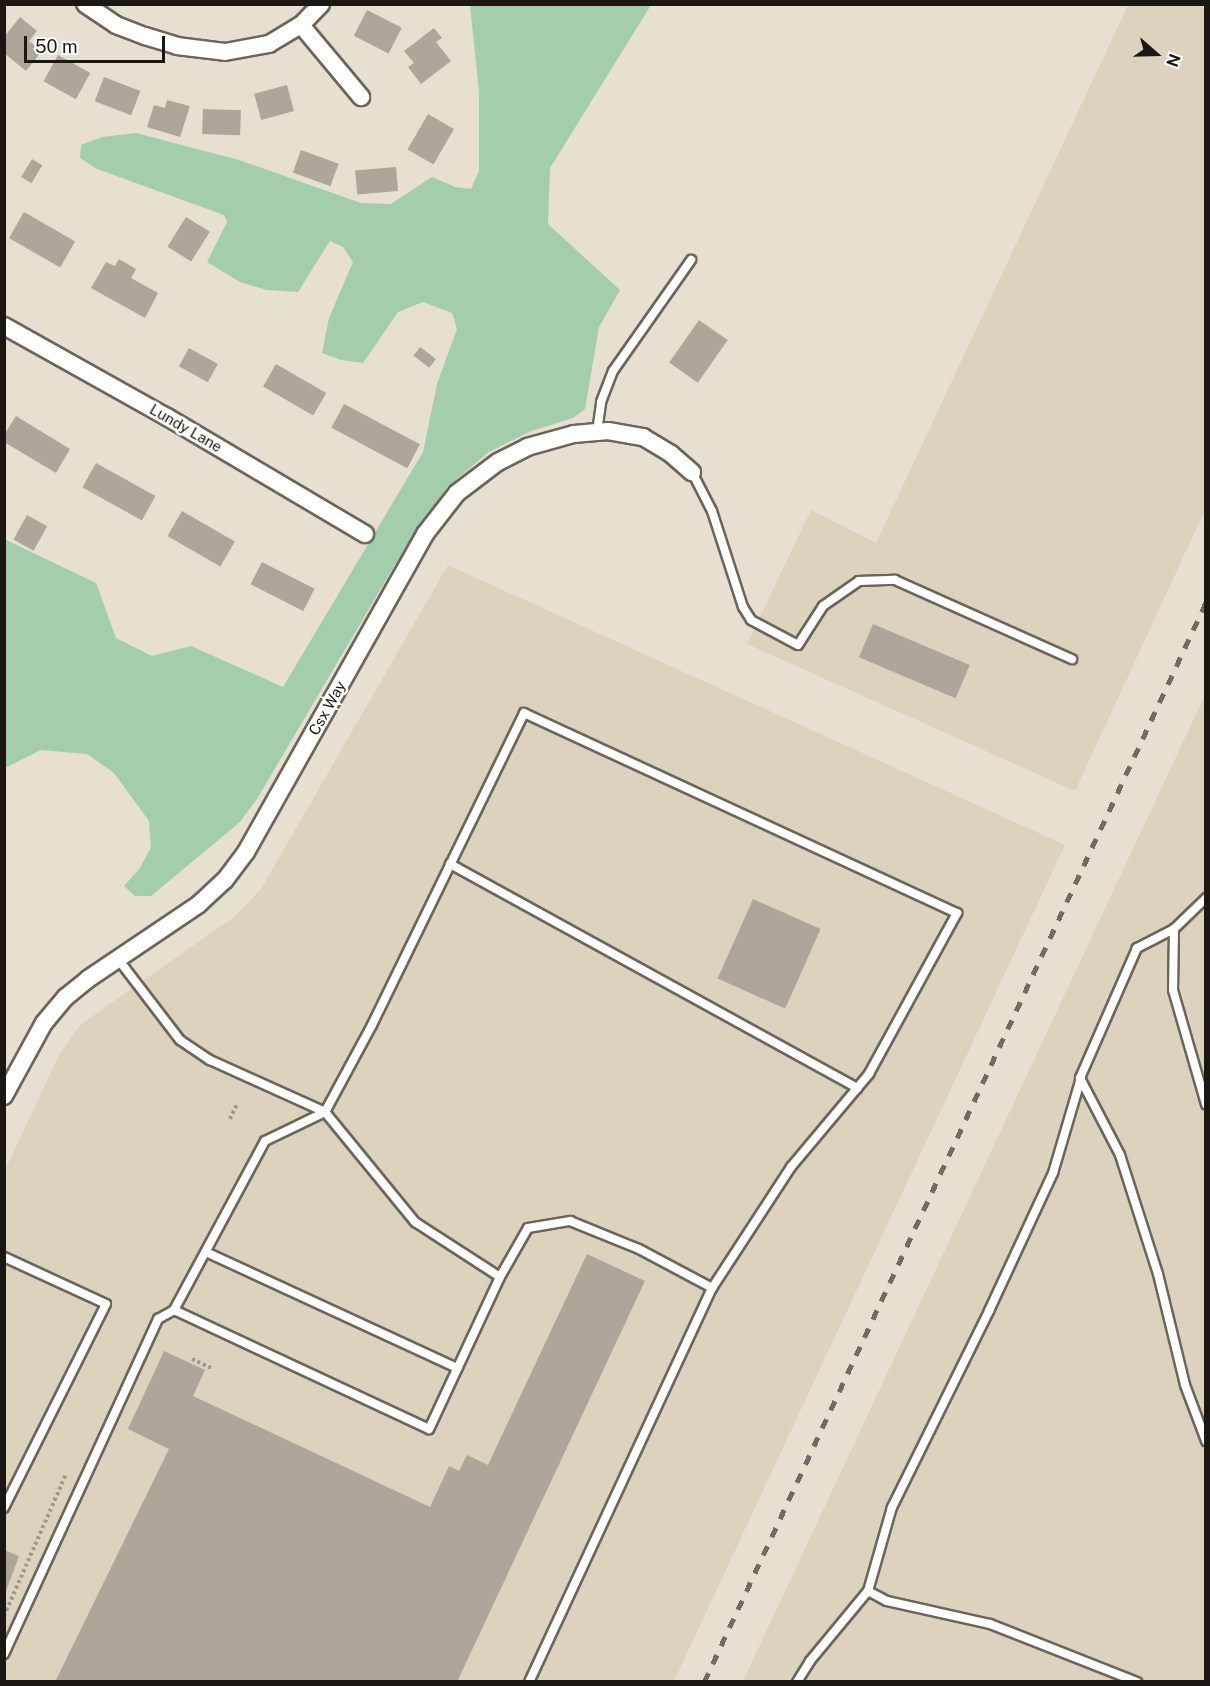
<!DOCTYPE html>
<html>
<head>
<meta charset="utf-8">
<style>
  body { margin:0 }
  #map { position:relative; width:1210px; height:1686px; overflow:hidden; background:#e6dfd2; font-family:"Public Sans",sans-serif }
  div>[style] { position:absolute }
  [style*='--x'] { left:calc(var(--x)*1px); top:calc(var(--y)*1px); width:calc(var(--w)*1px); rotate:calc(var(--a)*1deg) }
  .built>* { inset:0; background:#ddd2be }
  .green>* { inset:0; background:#a4cdad }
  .building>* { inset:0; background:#ada69a; transform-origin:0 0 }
  .path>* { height:4px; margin-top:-2px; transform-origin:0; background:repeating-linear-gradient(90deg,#9e998f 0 3px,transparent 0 6px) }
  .roads { filter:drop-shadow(2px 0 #6c655a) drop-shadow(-2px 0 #6c655a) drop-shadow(0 2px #6c655a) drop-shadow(0 -2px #6c655a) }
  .service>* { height:8px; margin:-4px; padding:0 4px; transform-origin:4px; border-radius:4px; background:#fff }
  .minor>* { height:16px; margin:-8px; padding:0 8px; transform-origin:8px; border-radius:8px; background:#fff }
  .rail>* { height:4.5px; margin-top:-2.25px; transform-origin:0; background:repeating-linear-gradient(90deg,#706b64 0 10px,transparent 0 20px) }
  span { translate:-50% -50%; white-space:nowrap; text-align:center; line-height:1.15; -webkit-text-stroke:5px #fff; paint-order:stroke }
  .street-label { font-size:15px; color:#1b1814 }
  .frame { position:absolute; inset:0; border:6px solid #1b1814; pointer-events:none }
  .north { position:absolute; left:1126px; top:24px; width:60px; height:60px; -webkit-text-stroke:4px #fff; paint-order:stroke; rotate:110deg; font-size:16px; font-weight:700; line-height:24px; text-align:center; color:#1b1814 }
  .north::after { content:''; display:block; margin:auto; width:21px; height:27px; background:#1b1814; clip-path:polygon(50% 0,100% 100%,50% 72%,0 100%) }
  .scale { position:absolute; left:24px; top:36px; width:141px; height:27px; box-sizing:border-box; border:3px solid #1b1814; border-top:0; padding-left:8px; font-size:18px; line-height:21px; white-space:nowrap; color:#1b1814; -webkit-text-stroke:4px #fff; paint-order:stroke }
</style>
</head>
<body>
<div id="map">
  <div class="built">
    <i style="clip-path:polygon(1128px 5px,1205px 5px,1205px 510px,1075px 791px,747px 644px,811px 510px,876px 543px)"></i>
    <i style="clip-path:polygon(448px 565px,1065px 845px,674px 1681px,5px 1682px,5px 1170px,59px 1055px,80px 1025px,234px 917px,261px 889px)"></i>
    <i style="clip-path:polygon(1205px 695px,1205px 1681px,743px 1681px)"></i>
  </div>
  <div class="green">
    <i style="clip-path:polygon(470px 5px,651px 5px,550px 168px,548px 224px,620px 290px,599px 327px,585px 409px,573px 418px,531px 431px,489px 452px,447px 487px,396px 563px,257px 799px,240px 822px,151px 896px,135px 896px,124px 886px,140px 868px,151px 847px,149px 821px,114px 773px,87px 754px,41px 750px,5px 768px,4px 539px,96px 583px,116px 638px,152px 656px,191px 646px,283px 687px,423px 452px,437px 384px,457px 329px,452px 313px,423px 302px,398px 312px,363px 363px,341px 360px,322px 353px,329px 318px,353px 262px,343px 247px,330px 241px,298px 292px,267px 290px,240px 282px,207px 262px,227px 222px,224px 215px,97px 169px,80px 158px,81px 145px,102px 137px,136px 133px,239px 160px,361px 203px,391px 204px,432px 177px,455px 187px,471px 189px,479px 171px,479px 92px)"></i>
  </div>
  <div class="building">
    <i style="left:367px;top:10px;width:39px;height:29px;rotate:27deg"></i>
    <i style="clip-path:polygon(20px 17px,37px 31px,29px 41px,42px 51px,26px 71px,4px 53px,4px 37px)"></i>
    <i style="clip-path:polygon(434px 28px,442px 38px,436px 42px,451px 61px,421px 84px,408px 67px,414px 63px,404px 51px)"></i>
    <i style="left:58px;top:55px;width:37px;height:30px;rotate:29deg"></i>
    <i style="left:104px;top:77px;width:39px;height:26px;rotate:21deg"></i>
    <i style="left:287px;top:85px;width:27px;height:34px;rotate:75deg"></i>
    <i style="clip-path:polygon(167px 100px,190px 106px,180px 137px,147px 127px,154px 105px,165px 108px)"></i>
    <i style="left:203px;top:109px;width:38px;height:25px;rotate:2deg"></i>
    <i style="left:428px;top:114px;width:30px;height:41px;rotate:30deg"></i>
    <i style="left:301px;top:150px;width:40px;height:24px;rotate:20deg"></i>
    <i style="left:32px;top:159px;width:12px;height:21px;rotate:31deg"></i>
    <i style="left:396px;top:167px;width:24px;height:41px;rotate:85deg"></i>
    <i style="left:24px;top:212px;width:59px;height:30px;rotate:30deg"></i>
    <i style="left:186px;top:217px;width:28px;height:35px;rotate:32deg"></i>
    <i style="clip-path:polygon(119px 259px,136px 269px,131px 278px,158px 293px,145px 318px,91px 288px,106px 262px,115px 266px)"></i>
    <i style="left:699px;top:320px;width:35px;height:52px;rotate:35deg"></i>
    <i style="left:420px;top:347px;width:20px;height:11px;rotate:37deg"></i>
    <i style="left:189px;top:348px;width:33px;height:21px;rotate:29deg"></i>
    <i style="left:276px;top:364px;width:58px;height:26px;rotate:30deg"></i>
    <i style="left:344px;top:404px;width:86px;height:27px;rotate:28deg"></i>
    <i style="clip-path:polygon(16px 416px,70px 449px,56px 473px,4px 442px,4px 435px)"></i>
    <i style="left:96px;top:463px;width:68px;height:28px;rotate:29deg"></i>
    <i style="left:182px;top:511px;width:61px;height:29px;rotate:30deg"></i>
    <i style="left:27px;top:515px;width:23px;height:28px;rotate:29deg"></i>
    <i style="left:262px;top:562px;width:59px;height:25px;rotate:27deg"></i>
    <i style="left:873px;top:624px;width:105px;height:36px;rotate:23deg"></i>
    <i style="left:753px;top:899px;width:74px;height:87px;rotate:24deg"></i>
    <i style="clip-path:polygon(587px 1254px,645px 1281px,457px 1682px,55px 1682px,169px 1449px,128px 1429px,164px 1351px,205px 1370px,193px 1396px,430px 1507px,449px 1466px,459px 1471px,467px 1455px,488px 1465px)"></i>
    <i style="clip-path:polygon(4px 1550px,19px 1556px,5px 1594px,4px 1594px)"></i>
  </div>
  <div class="path">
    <i style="--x:230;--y:1119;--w:17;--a:-65"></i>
    <i style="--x:192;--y:1359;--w:23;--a:25"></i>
    <i style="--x:4;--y:1616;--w:155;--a:-66.4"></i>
  </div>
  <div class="roads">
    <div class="service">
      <i style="--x:597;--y:432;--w:30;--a:-82"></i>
      <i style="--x:601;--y:402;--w:33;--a:-69"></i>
      <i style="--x:613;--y:371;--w:136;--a:-54.9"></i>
      <i style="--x:692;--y:472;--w:44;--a:62.9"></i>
      <i style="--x:712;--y:511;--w:101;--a:72.1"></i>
      <i style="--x:743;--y:607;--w:15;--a:58"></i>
      <i style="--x:751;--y:620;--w:53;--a:28"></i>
      <i style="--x:798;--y:645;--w:46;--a:-57.3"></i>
      <i style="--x:823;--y:606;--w:44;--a:-34.8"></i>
      <i style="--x:859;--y:581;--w:36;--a:-2"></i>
      <i style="--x:895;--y:580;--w:194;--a:24.1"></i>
      <i style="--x:450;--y:864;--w:465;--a:28.8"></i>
      <i style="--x:1206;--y:898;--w:45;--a:135.9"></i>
      <i style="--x:1174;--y:929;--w:61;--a:90.9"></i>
      <i style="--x:1173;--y:990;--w:119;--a:73.9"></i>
      <i style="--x:1174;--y:929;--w:42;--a:152.8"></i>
      <i style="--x:1137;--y:948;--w:142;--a:113.7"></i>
      <i style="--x:1080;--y:1078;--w:87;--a:62.5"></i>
      <i style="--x:1120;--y:1155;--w:125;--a:72.3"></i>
      <i style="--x:1158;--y:1274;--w:114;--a:76.3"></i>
      <i style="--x:1185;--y:1385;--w:60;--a:69.4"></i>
      <i style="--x:118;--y:959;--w:102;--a:52.6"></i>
      <i style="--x:180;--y:1040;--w:36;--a:34"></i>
      <i style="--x:210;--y:1060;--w:126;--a:24.3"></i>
      <i style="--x:325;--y:1112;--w:142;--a:50.7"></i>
      <i style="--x:415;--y:1222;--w:101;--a:32.9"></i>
      <i style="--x:500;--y:1277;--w:56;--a:-60.3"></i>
      <i style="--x:528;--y:1228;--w:43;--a:-9.5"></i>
      <i style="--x:570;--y:1221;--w:74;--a:22.1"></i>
      <i style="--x:639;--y:1249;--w:83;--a:28.1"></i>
      <i style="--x:712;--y:1288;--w:434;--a:114.9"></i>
      <i style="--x:1081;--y:1078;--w:99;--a:106.4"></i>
      <i style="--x:1053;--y:1173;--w:152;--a:114.9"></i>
      <i style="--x:989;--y:1311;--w:219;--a:116.3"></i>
      <i style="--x:892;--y:1507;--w:87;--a:105.9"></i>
      <i style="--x:868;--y:1591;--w:21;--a:28"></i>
      <i style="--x:887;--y:1601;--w:106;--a:12.6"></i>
      <i style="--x:990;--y:1624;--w:158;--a:21.5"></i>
      <i style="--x:206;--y:1252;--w:277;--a:24.8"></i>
      <i style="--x:4;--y:1257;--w:112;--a:24.7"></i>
      <i style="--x:106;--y:1304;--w:228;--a:116.6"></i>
      <i style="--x:500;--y:1277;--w:168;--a:115"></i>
      <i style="--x:429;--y:1429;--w:281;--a:-155"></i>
      <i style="--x:174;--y:1310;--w:192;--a:-61.7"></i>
      <i style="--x:265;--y:1141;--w:67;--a:-25.8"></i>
      <i style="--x:325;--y:1112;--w:99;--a:-61.6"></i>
      <i style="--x:372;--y:1025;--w:347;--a:-64"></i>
      <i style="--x:524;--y:713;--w:477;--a:24.8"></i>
      <i style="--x:957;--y:913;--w:183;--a:118.7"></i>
      <i style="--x:869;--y:1074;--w:121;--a:130"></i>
      <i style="--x:791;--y:1167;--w:145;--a:123.1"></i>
      <i style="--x:4;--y:1654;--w:369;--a:-65.3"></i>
      <i style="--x:158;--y:1319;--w:18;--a:-29"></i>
      <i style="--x:797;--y:1682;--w:25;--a:-58"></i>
      <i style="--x:810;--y:1661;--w:91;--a:-50.4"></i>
    </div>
    <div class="minor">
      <i style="--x:85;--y:4;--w:37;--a:34"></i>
      <i style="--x:116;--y:25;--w:31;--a:21"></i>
      <i style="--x:145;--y:36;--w:34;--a:17"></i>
      <i style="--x:177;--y:46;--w:48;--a:7.1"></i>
      <i style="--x:225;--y:52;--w:45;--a:-10.3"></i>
      <i style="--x:269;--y:44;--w:37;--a:-31"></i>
      <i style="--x:301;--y:25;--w:29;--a:-46"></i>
      <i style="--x:301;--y:25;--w:94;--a:50.2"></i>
      <i style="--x:4;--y:326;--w:187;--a:29.2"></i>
      <i style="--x:167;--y:417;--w:230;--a:30.6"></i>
      <i style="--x:4;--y:1096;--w:83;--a:-61.3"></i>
      <i style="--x:44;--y:1023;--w:34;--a:-50"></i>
      <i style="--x:66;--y:997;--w:28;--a:-39"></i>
      <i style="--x:88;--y:979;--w:134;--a:-34"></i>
      <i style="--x:199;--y:904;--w:35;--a:-43"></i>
      <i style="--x:225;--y:880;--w:35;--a:-53"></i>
      <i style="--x:246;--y:852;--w:365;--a:-60.6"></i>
      <i style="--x:425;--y:534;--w:52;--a:-52"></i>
      <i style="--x:457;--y:493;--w:51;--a:-37.1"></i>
      <i style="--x:498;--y:462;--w:33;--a:-27"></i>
      <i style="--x:527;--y:447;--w:49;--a:-15.5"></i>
      <i style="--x:574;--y:434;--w:23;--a:-5"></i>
      <i style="--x:597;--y:432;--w:11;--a:-5"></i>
      <i style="--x:608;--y:431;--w:36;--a:10"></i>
      <i style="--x:643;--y:437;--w:33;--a:31"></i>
      <i style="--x:671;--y:454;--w:28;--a:41"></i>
    </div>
  </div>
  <div class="rail">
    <i style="--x:704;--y:1682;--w:1191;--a:-65.07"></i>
  </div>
  <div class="street-label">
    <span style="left:186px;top:428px;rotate:30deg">Lundy Lane</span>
    <span style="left:327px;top:708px;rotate:-61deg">Csx Way</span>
  </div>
  <div class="frame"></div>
  <div class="north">N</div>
  <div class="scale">50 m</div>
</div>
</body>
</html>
